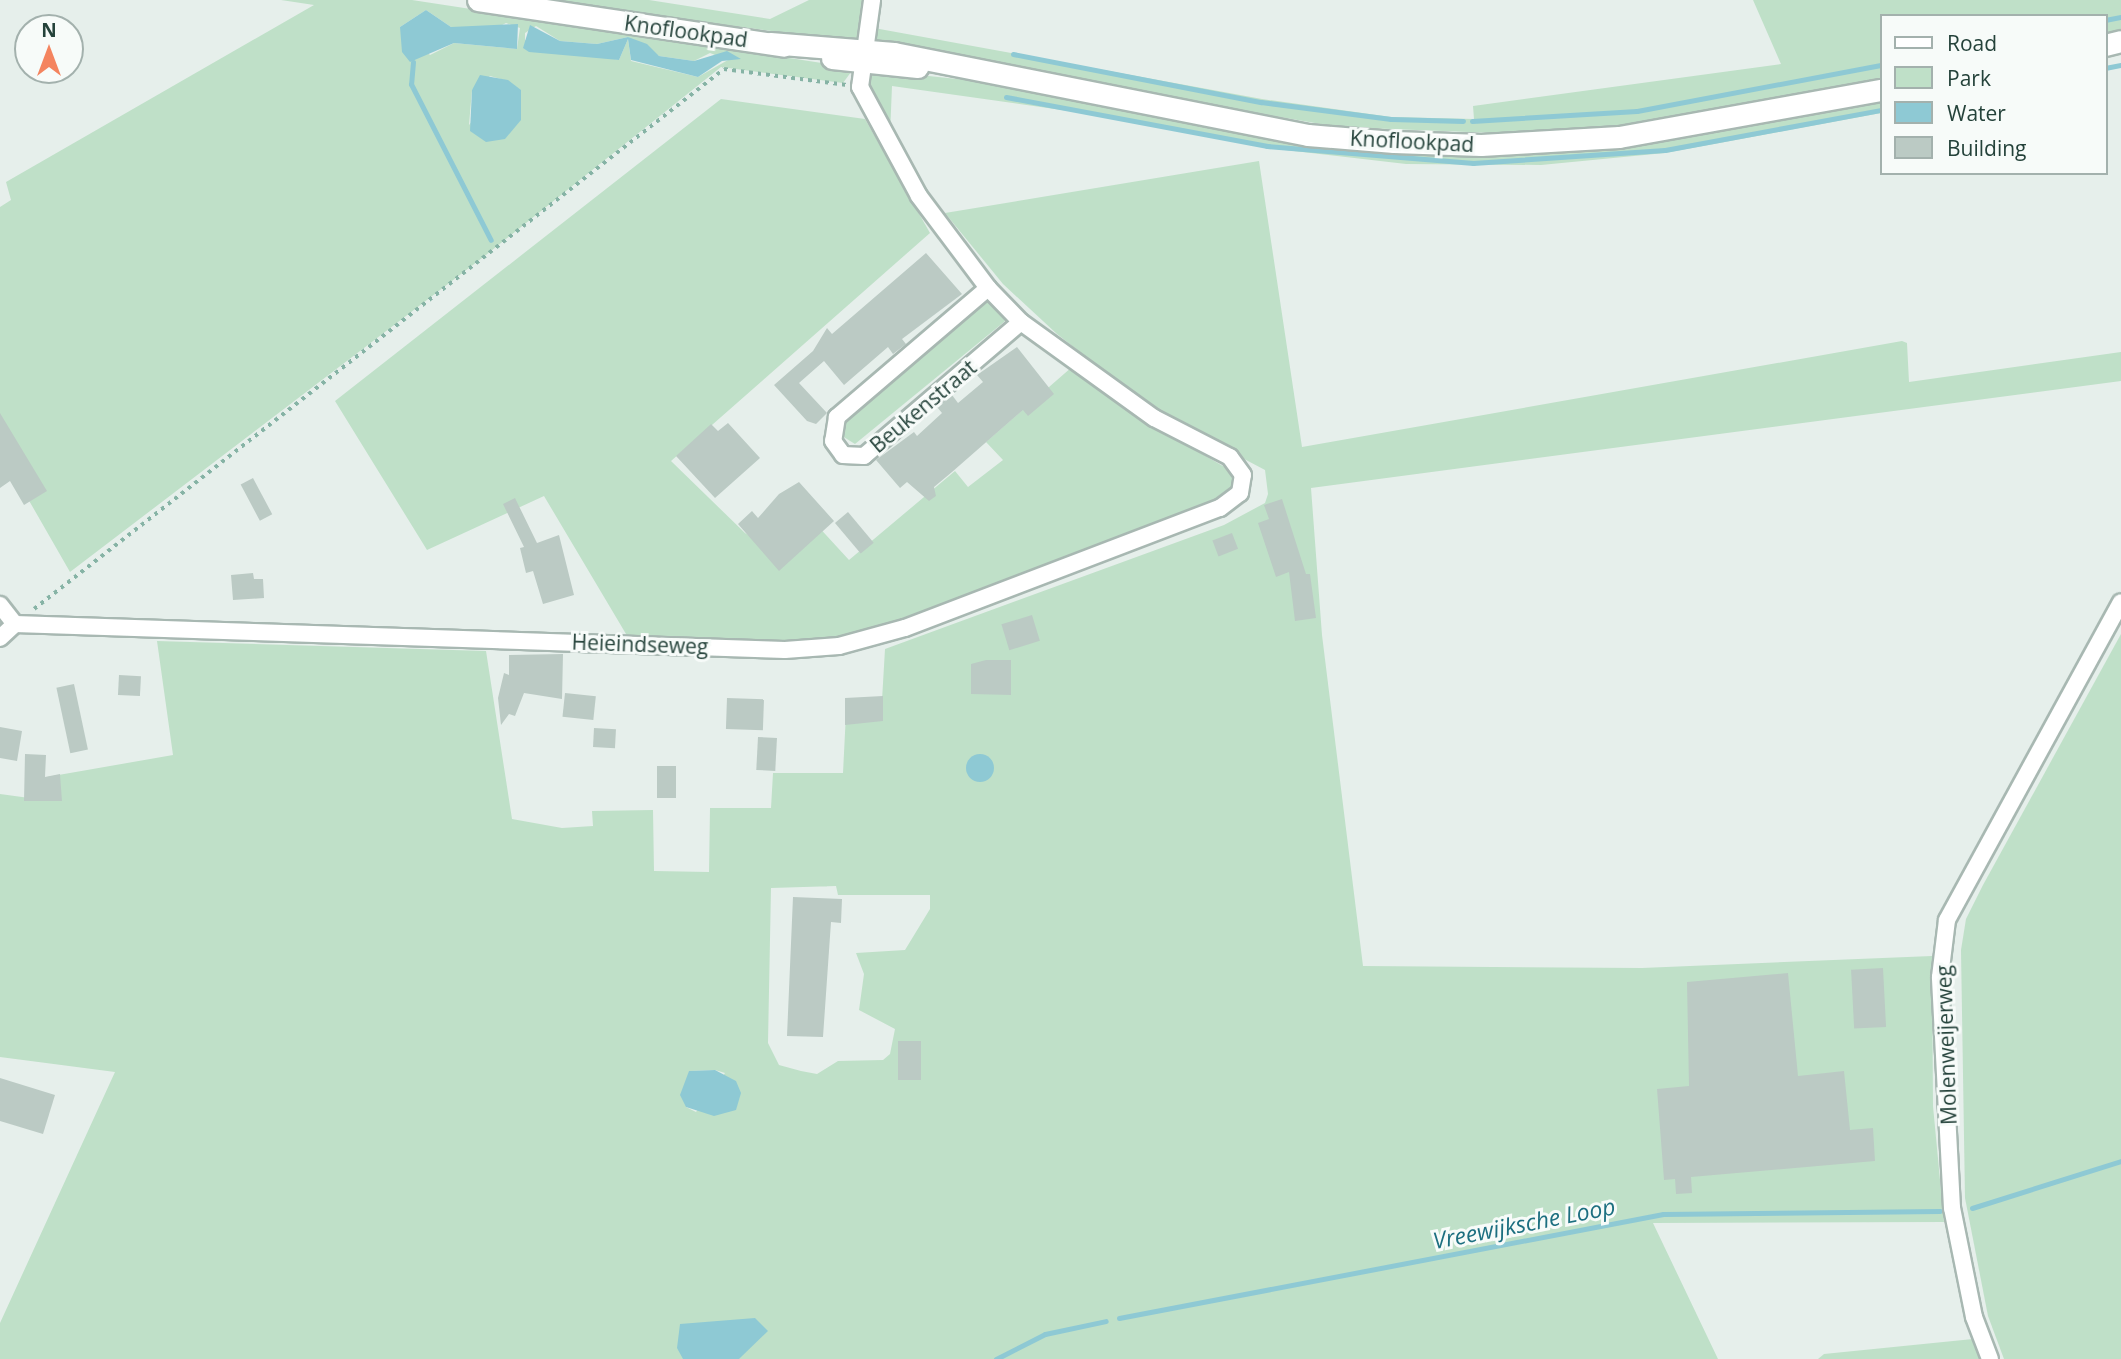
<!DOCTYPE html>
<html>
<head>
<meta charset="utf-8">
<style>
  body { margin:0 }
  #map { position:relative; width:2121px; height:1359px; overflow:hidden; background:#e6efeb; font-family:"Open Sans",sans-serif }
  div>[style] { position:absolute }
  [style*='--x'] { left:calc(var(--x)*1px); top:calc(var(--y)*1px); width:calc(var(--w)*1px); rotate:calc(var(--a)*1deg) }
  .green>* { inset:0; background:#bfe0c8 }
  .water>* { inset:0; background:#8ec9d4 }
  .round { border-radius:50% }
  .stream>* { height:5px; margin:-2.5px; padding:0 2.5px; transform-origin:2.5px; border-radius:2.5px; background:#8ec9d4 }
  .building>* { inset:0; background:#bbcac4; transform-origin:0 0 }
  .path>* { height:3.5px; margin-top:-1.75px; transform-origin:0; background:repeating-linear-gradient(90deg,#86b3a5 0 3.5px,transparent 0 8.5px) }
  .roads { filter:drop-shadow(2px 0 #a8b8b2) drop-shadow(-2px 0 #a8b8b2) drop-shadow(0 2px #a8b8b2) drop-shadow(0 -2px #a8b8b2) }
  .street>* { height:16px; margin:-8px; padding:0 8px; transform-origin:8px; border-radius:8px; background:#fff }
  .secondary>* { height:21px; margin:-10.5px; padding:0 10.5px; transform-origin:10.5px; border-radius:10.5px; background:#fff }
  span { translate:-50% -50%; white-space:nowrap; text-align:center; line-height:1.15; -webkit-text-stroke:6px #f7fbf9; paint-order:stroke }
  .street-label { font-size:21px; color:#24423a }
  .water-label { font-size:23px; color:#1c6f80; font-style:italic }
  .legend { position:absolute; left:1880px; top:14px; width:228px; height:161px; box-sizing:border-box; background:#f7fbf9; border:2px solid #a3b1ad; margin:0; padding:9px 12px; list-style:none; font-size:21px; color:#24423a }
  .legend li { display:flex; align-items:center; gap:14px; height:35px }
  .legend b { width:35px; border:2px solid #a3b1ad }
  .north { position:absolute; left:14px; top:14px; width:70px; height:70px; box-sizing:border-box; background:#f7fbf9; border:2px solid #a3b1ad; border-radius:50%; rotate:0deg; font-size:19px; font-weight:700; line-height:28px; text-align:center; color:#24423a }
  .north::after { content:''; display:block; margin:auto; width:24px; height:32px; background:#f4845f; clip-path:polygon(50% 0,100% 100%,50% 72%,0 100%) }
</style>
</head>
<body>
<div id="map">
  <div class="green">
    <i style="clip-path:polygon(evenodd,281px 0,412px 0,854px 68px,843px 83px,721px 67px,486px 255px,70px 572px,0 450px,0 207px,11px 200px,6px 182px,314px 5px,281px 0,426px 10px,451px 27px,494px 29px,506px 23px,520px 28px,517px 49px,454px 43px,430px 55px,400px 27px,426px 10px,281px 0,536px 26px,560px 41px,597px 44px,628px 37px,659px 56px,694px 61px,710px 53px,728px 60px,698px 77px,631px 61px,628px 39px,619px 60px,525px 40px,525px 33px,536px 26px,281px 0,490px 76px,508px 81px,469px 125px,472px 90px,490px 76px)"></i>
    <i style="clip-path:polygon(541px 0,649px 0,770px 19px,809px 0,867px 0,860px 43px)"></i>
    <i style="clip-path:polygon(1753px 0,2121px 0,2121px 31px,2105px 34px,2105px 16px,1881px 16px,1881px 79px,1639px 124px,1521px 134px,1338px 127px,872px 46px,874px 28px,1262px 99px,1391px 117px,1474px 119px,1473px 106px,1781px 64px)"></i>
    <i style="clip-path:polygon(871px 70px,967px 80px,1291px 139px,1613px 145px,1881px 99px,1881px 113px,1665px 153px,1541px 165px,1406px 164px,1267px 148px,1104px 116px,892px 86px,890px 135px,869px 93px)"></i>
    <i style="clip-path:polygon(721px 99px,865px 119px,930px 233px,671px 461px,745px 533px,761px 543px,815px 523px,849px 560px,955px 471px,968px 487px,1003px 460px,986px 442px,1072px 367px,1147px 422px,1228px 469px,1236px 487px,1230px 495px,838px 644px,629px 639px,544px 496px,427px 550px,335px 401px)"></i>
    <i style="clip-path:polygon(evenodd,1259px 161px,1302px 447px,1902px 341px,1907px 343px,1909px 382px,2121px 352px,2121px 381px,1311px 488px,1322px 635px,1363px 966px,1642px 968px,1932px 956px,1933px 1106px,1944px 1222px,1653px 1223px,1718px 1359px,0 1359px,0 1323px,115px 1072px,0 1057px,0 794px,44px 800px,47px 777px,173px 755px,157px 641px,486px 651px,512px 819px,562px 828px,593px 826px,592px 811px,653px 810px,654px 871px,709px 872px,710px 808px,771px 808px,773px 773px,843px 773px,846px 713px,881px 717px,885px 649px,1224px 525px,1265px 503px,1268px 494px,1265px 470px,1159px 414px,1057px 334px,1003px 284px,945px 213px,1259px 161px,836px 886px,838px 895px,930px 895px,930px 909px,905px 950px,856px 953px,864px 974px,859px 1010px,895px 1029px,890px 1054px,883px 1060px,838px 1061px,817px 1074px,801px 1071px,779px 1065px,768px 1043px,771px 888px,836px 886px,1259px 161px,715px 1070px,725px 1073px,696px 1112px,686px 1107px,689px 1071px,715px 1070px)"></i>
    <i style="clip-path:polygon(990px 296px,1010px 314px,1004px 322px,855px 444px,834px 431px,837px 422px)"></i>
    <i style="clip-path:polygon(2121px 634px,2121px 1359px,2004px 1359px,1988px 1316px,1965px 1198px,1961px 950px,1966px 919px,1983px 885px)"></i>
    <i style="clip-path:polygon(1973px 1339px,1982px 1359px,1818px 1359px,1824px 1354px)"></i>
  </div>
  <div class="water">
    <i style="clip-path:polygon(426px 10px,451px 27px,518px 24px,517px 49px,454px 43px,410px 62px,402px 52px,400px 27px)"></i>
    <i style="clip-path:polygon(530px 25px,560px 41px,597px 44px,628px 37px,647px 44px,659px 56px,694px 61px,727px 51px,741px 59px,722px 61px,698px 77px,631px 60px,628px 39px,619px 60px,529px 52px,523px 48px)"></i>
    <i style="clip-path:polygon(480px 75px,508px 80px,521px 90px,521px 120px,505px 139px,486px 142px,470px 131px,472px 90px)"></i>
    <i class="round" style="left:966px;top:754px;width:28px;height:28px"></i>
    <i style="clip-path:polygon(689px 1071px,715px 1070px,736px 1081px,741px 1093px,736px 1110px,714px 1116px,686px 1107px,680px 1095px)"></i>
    <i style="clip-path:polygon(755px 1318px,768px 1331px,739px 1359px,683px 1359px,677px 1348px,680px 1324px)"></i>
  </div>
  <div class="stream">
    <i style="--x:2105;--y:20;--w:16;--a:-11"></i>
    <i style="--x:1013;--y:54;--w:253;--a:11"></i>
    <i style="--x:1261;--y:102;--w:131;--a:7.5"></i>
    <i style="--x:1391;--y:119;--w:72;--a:1.6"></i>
    <i style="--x:413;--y:62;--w:22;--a:95"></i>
    <i style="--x:411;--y:84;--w:175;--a:62.9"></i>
    <i style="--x:2105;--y:68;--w:16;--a:-11"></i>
    <i style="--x:1006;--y:97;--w:266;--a:10.6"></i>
    <i style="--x:1267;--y:146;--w:207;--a:4.7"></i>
    <i style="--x:1473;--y:163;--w:192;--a:-3.9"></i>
    <i style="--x:1665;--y:150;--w:220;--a:-10.5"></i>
    <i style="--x:1472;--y:121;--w:165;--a:-3.5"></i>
    <i style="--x:1637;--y:111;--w:248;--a:-10.7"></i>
    <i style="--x:1972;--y:1208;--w:156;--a:-17.5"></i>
    <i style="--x:1119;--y:1318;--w:554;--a:-10.82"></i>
    <i style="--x:1663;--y:1214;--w:277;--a:-0.6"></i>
    <i style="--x:996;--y:1359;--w:55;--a:-27"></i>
    <i style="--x:1045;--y:1334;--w:62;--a:-12"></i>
  </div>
  <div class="building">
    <i style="clip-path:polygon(926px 253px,962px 294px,902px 339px,906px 344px,893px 354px,888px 347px,844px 385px,824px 361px,799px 383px,827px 413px,816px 424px,807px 421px,774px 385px,813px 351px,827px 328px,832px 334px)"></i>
    <i style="clip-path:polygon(1017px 347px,1054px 394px,1028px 416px,1023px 410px,952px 472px,934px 487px,936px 496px,929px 501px,907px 482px,900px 488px,876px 460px,914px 432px,917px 436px,942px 413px,937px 407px,952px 395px,958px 403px,983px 382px,977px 375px)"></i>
    <i style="clip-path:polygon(0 413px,47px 491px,24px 505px,10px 481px,0 488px)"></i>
    <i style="clip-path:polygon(728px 423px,760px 458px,715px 498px,676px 456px,711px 424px,718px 431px)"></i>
    <i style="left:253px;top:478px;width:41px;height:14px;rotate:62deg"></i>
    <i style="clip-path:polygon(799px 482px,834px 521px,779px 571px,738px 524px,752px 511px,758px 518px,779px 494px)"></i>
    <i style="clip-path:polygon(515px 498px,537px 543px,559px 535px,574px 595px,543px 604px,533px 571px,526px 573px,520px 548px,524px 547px,503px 504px)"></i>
    <i style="clip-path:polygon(1282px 499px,1306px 574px,1310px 574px,1316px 618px,1295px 621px,1289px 572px,1276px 577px,1258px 523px,1269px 519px,1264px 505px)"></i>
    <i style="left:848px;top:512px;width:40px;height:17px;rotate:50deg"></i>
    <i style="left:1232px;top:533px;width:17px;height:21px;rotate:69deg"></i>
    <i style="clip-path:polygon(253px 573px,254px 579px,263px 579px,264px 598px,233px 600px,231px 575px)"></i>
    <i style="left:1032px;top:615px;width:27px;height:32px;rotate:73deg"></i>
    <i style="clip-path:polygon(563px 654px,562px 699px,524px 693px,515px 716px,509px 714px,501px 725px,498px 698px,504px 673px,509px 675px,509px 655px)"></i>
    <i style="clip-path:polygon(986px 660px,1011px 660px,1011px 695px,971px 694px,971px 664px)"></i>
    <i style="left:119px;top:675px;width:22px;height:20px;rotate:3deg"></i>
    <i style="left:74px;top:684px;width:67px;height:18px;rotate:78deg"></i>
    <i style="left:565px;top:693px;width:31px;height:24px;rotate:6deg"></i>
    <i style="clip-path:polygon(883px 696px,883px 721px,845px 725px,845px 698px)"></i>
    <i style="left:727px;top:698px;width:37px;height:31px;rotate:2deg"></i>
    <i style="clip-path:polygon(0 727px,22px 731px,17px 761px,0 758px)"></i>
    <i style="left:594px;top:728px;width:22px;height:19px;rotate:3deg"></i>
    <i style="left:758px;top:737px;width:19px;height:33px;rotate:3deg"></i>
    <i style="clip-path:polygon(25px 754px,46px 755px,45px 777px,60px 774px,62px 801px,24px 801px)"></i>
    <i style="left:657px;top:766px;width:19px;height:32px"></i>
    <i style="clip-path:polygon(793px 897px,842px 899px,841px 923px,831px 922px,823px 1037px,787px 1036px)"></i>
    <i style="left:1883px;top:968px;width:59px;height:32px;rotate:87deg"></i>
    <i style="clip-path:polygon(1788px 973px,1798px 1076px,1844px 1071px,1850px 1130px,1873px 1128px,1875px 1161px,1691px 1177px,1692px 1193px,1676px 1194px,1675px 1179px,1664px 1180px,1657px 1089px,1689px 1086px,1687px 982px)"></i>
    <i style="left:898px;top:1041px;width:23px;height:39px"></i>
    <i style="clip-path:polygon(0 1078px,55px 1095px,43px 1134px,0 1121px)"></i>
  </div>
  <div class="path">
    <i style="--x:34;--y:609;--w:876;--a:-38.05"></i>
    <i style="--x:724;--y:69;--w:124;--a:7.4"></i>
  </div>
  <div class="roads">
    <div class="street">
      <i style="--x:988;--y:288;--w:199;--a:139.5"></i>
      <i style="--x:837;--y:417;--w:24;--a:99"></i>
      <i style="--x:833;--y:441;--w:17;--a:54"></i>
      <i style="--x:843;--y:455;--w:21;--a:3"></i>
      <i style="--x:864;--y:456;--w:206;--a:-40.5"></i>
      <i style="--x:0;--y:605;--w:24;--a:52"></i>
      <i style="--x:15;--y:624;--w:770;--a:1.93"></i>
      <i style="--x:785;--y:650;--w:54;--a:-4.2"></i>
      <i style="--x:839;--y:646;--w:68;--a:-15.3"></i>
      <i style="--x:905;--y:628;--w:337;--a:-20.9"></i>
      <i style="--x:1220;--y:508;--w:25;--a:-37"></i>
      <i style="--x:1240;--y:493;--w:18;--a:-81"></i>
      <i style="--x:1243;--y:475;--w:22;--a:-126"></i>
      <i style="--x:1230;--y:457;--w:85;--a:-152.8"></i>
      <i style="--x:1154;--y:418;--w:164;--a:-144.2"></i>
      <i style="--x:1021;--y:322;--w:47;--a:-134.1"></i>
      <i style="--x:988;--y:288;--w:115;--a:-126.9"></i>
      <i style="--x:919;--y:196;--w:124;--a:-118.4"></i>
      <i style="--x:860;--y:87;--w:88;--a:-82.1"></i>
      <i style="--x:0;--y:638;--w:21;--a:-43"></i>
      <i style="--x:1990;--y:1359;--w:45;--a:-110.9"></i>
      <i style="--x:1974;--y:1317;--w:111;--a:-101.4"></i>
      <i style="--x:1952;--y:1208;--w:231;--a:-93"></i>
      <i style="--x:1940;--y:977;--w:57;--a:-83"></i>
      <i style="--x:1947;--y:920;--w:362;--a:-61.3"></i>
    </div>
    <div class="secondary">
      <i style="--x:478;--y:0;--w:309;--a:8.5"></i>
      <i style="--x:770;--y:43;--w:124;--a:4.6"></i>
      <i style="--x:894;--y:53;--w:422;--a:11.2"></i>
      <i style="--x:1308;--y:135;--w:86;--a:4.7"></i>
      <i style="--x:1394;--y:142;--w:87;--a:2"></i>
      <i style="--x:1481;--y:145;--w:138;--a:-3.3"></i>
      <i style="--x:1619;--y:137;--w:266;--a:-10.2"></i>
      <i style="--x:2105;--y:45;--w:16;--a:-14"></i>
      <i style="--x:832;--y:58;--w:86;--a:6"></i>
    </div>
  </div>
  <div class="street-label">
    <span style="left:686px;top:31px;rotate:8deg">Knoflookpad</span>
    <span style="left:1412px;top:141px;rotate:3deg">Knoflookpad</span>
    <span style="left:923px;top:406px;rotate:-40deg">Beukenstraat</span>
    <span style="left:640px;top:644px;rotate:2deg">Heieindseweg</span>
    <span style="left:1946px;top:1045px;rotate:-92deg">Molenweijerweg</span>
  </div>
  <div class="water-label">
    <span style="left:1524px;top:1223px;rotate:-11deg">Vreewijksche Loop</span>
  </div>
  <ul class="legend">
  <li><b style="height:9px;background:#fff"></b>Road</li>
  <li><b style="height:19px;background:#bfe0c8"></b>Park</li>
  <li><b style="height:19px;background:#8ec9d4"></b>Water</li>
  <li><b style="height:19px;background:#bbcac4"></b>Building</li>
  </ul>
  <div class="north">N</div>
</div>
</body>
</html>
